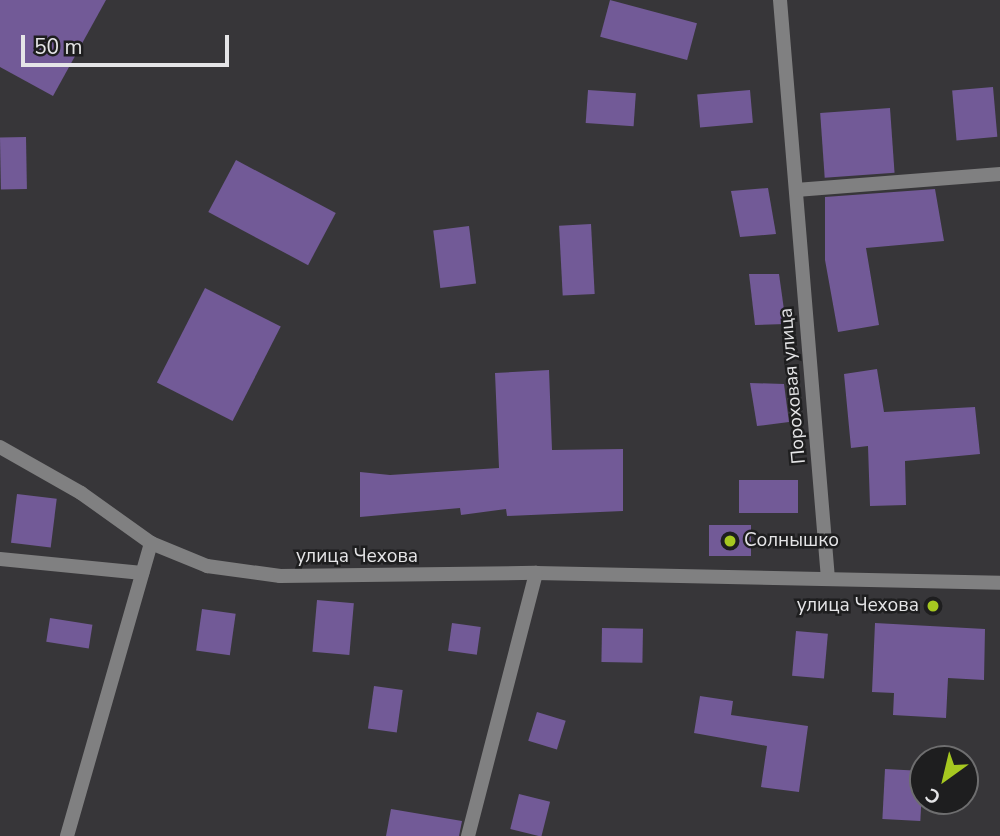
<!DOCTYPE html>
<html>
<head>
<meta charset="utf-8">
<style>
  body { margin:0 }
  #map { position:relative; width:1000px; height:836px; overflow:hidden; background:#373639; font-family:"Nunito Sans",sans-serif }
  div>[style] { position:absolute }
  [style*='--x'] { left:calc(var(--x)*1px); top:calc(var(--y)*1px); width:calc(var(--w)*1px); rotate:calc(var(--a)*1deg) }
  .building>* { inset:0; background:#725a97; transform-origin:0 0 }
  .street>* { height:14px; margin:-7px; padding:0 7px; transform-origin:7px; border-radius:7px; background:#808081 }
  .dots>* { width:19px; height:19px; translate:-50% -50%; box-sizing:border-box; border:4px solid #1e1e1f; border-radius:50% }
  span { translate:-50% -50%; white-space:nowrap; text-align:center; line-height:1.15; -webkit-text-stroke:5px #1e1e1f; paint-order:stroke }
  .street-label { font-size:19px; color:#e5e5e7 }
  .poi-label { font-size:19px; color:#e5e5e7 }
  .left { translate:0 -50%; text-align:left }
  .right { translate:-100% -50%; text-align:right }
  .north { position:absolute; left:909px; top:745px; width:70px; height:70px; box-sizing:border-box; background:#1e1e1f; border:2px solid #6e6e6f; border-radius:50%; rotate:214deg; font-size:19px; font-weight:700; line-height:28px; text-align:center; color:#e5e5e7 }
  .north::after { content:''; display:block; margin:auto; width:24px; height:32px; background:#a6c820; clip-path:polygon(50% 0,100% 100%,50% 72%,0 100%) }
  .scale { position:absolute; left:21px; top:35px; width:208px; height:32px; box-sizing:border-box; border:4px solid #e5e5e7; border-top:0; padding-left:9px; font-size:21px; line-height:24px; white-space:nowrap; color:#e5e5e7; -webkit-text-stroke:5px #1e1e1f; paint-order:stroke }
</style>
</head>
<body>
<div id="map">
  <div class="building">
    <i style="clip-path:polygon(0 0,106px 0,53px 96px,0 67px)"></i>
    <i style="left:610px;top:0;width:90px;height:38px;rotate:15deg"></i>
    <i style="left:993px;top:87px;width:50px;height:41px;rotate:85deg"></i>
    <i style="left:588px;top:90px;width:48px;height:33px;rotate:4deg"></i>
    <i style="left:750px;top:90px;width:33px;height:53px;rotate:85deg"></i>
    <i style="left:890px;top:108px;width:65px;height:70px;rotate:86deg"></i>
    <i style="left:26px;top:137px;width:52px;height:26px;rotate:89deg"></i>
    <i style="left:236px;top:160px;width:113px;height:59px;rotate:28deg"></i>
    <i style="clip-path:polygon(768px 188px,776px 234px,740px 237px,731px 191px)"></i>
    <i style="clip-path:polygon(935px 189px,944px 241px,866px 248px,879px 325px,838px 332px,825px 260px,825px 197px)"></i>
    <i style="left:591px;top:224px;width:70px;height:32px;rotate:87deg"></i>
    <i style="left:469px;top:226px;width:58px;height:36px;rotate:83deg"></i>
    <i style="clip-path:polygon(749px 274px,779px 274px,786px 324px,755px 325px)"></i>
    <i style="left:205px;top:288px;width:85px;height:106px;rotate:27deg"></i>
    <i style="clip-path:polygon(877px 369px,884px 412px,975px 407px,980px 454px,905px 461px,906px 505px,870px 506px,868px 446px,851px 448px,844px 374px)"></i>
    <i style="clip-path:polygon(549px 370px,552px 450px,623px 449px,623px 511px,507px 516px,506px 509px,461px 515px,460px 508px,360px 517px,360px 472px,390px 475px,499px 468px,495px 373px)"></i>
    <i style="clip-path:polygon(750px 383px,784px 384px,789px 422px,757px 426px)"></i>
    <i style="left:798px;top:480px;width:33px;height:59px;rotate:90deg"></i>
    <i style="left:17px;top:494px;width:40px;height:49px;rotate:7deg"></i>
    <i style="left:751px;top:525px;width:31px;height:42px;rotate:90deg"></i>
    <i style="left:317px;top:600px;width:37px;height:52px;rotate:5deg"></i>
    <i style="left:202px;top:609px;width:34px;height:42px;rotate:8deg"></i>
    <i style="left:50px;top:618px;width:43px;height:24px;rotate:9deg"></i>
    <i style="left:452px;top:623px;width:29px;height:28px;rotate:8deg"></i>
    <i style="clip-path:polygon(875px 623px,985px 629px,984px 680px,948px 678px,946px 718px,893px 715px,894px 693px,872px 692px)"></i>
    <i style="left:602px;top:628px;width:41px;height:34px;rotate:1deg"></i>
    <i style="left:796px;top:631px;width:32px;height:45px;rotate:5deg"></i>
    <i style="left:374px;top:686px;width:29px;height:43px;rotate:8deg"></i>
    <i style="clip-path:polygon(700px 696px,733px 701px,731px 715px,808px 726px,799px 792px,761px 787px,767px 746px,694px 733px)"></i>
    <i style="left:537px;top:712px;width:30px;height:30px;rotate:17deg"></i>
    <i style="left:885px;top:769px;width:38px;height:50px;rotate:3deg"></i>
    <i style="left:519px;top:794px;width:32px;height:36px;rotate:14deg"></i>
    <i style="clip-path:polygon(391px 809px,462px 821px,459px 836px,386px 836px)"></i>
  </div>
  <div class="street">
    <i style="--x:780;--y:0;--w:581;--a:85.26"></i>
    <i style="--x:796;--y:190;--w:205;--a:-4.5"></i>
    <i style="--x:0;--y:447;--w:93;--a:29.6"></i>
    <i style="--x:81;--y:493;--w:86;--a:35.5"></i>
    <i style="--x:151;--y:543;--w:61;--a:22.3"></i>
    <i style="--x:207;--y:566;--w:74;--a:7.8"></i>
    <i style="--x:280;--y:576;--w:256;--a:-0.7"></i>
    <i style="--x:536;--y:573;--w:464;--a:1.2"></i>
    <i style="--x:0;--y:559;--w:143;--a:5.6"></i>
    <i style="--x:67;--y:836;--w:305;--a:-74"></i>
    <i style="--x:468;--y:836;--w:272;--a:-75.5"></i>
  </div>
  <div class="dots">
    <i style="left:730px;top:541px;background:#a6c820"></i>
    <i style="left:933px;top:606px;background:#a6c820"></i>
  </div>
  <div class="street-label">
    <span style="left:793px;top:386px;rotate:-95deg">Пороховая улица</span>
    <span style="left:357px;top:557px">улица Чехова</span>
  </div>
  <div class="poi-label">
    <span class="left" style="left:744px;top:541px">Солнышко</span>
    <span class="right" style="left:919px;top:606px">улица Чехова</span>
  </div>
  <div class="north">С</div>
  <div class="scale">50 m</div>
</div>
</body>
</html>
